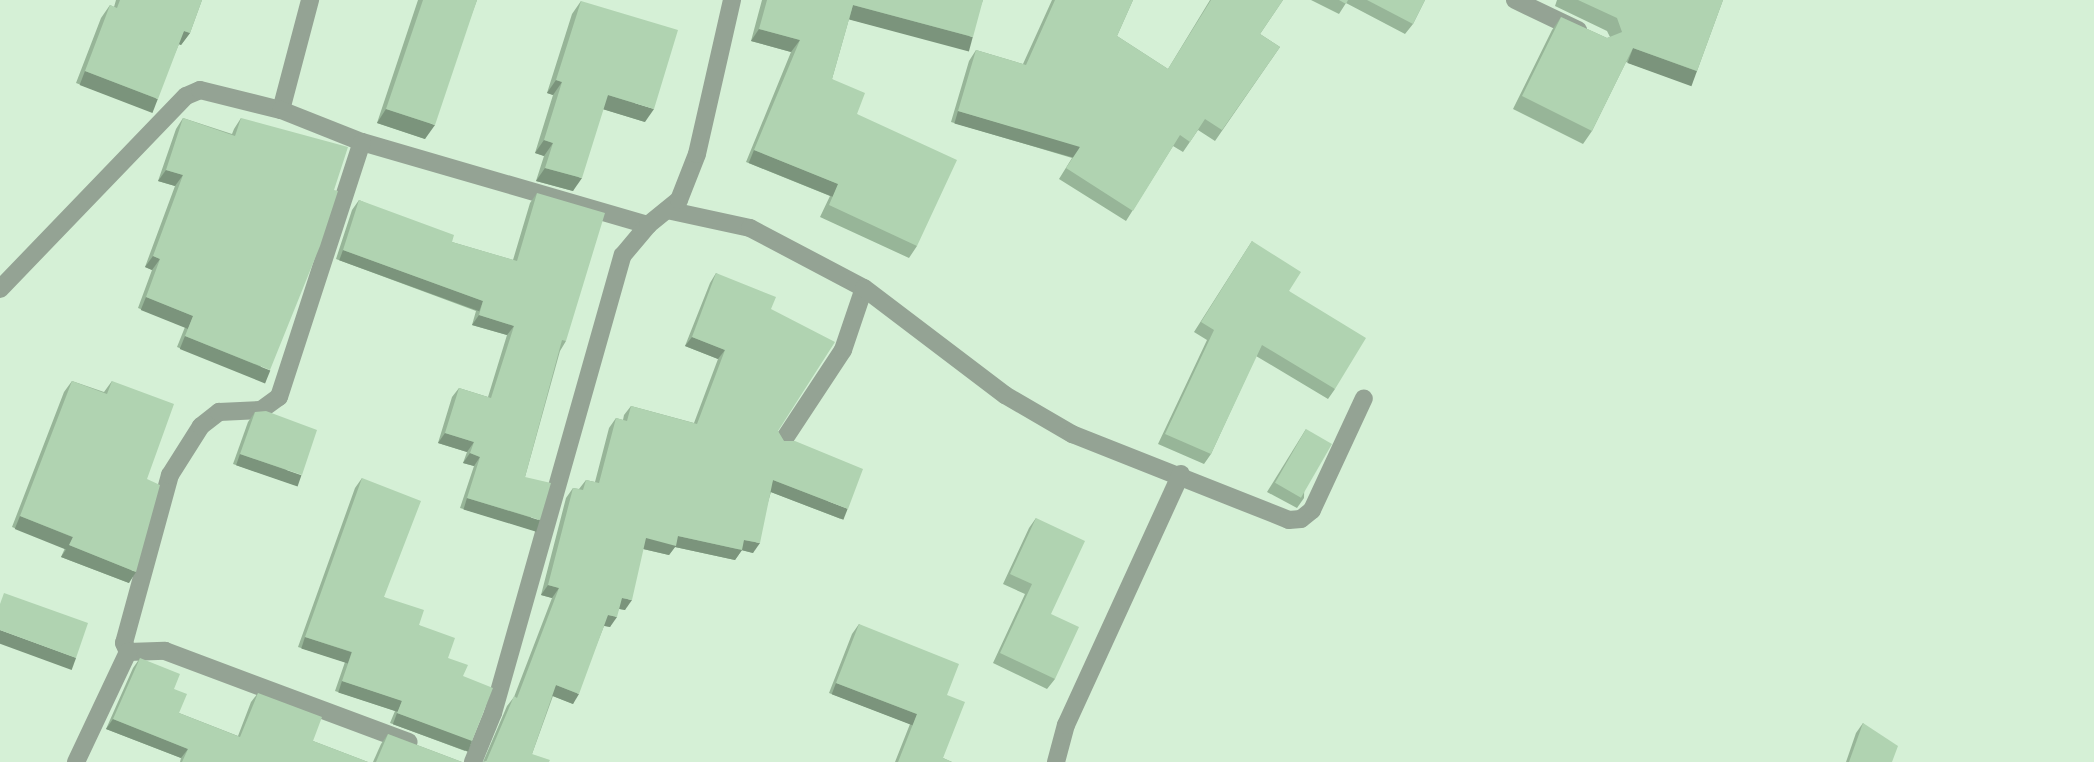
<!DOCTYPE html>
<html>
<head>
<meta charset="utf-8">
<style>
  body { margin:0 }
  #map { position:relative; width:2094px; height:762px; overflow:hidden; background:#d5f0d6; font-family:"DejaVu Sans",sans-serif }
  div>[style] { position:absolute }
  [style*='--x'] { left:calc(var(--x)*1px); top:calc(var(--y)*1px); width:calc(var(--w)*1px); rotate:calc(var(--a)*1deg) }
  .lane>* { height:18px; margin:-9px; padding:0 9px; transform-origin:9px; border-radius:9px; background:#94a394 }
  .street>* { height:18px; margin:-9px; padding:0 9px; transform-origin:9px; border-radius:9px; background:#94a394 }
  .wall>* { inset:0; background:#97b598 }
  .shaded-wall>* { inset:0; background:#7b947c; transform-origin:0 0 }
  .building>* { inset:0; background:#b0d3b1; transform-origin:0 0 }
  span { translate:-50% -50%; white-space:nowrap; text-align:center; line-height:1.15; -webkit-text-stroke:7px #fff; paint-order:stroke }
</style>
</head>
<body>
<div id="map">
  <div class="lane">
    <i style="--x:783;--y:441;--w:109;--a:-56.6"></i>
    <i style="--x:843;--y:350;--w:65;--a:-71.3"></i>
  </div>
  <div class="street">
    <i style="--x:1515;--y:0;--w:70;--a:25.5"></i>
    <i style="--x:281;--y:110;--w:114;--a:-75.2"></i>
    <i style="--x:667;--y:210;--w:85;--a:12.2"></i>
    <i style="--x:750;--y:228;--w:129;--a:27.8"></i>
    <i style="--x:864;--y:288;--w:177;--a:37.2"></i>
    <i style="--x:1005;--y:395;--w:78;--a:30.2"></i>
    <i style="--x:1072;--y:434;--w:233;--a:21.6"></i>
    <i style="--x:1289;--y:520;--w:12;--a:-5"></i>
    <i style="--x:1301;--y:519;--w:14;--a:-39"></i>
    <i style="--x:1312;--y:510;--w:123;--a:-65.1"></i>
    <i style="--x:0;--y:289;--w:268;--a:-46.1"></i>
    <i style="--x:186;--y:96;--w:15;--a:-23"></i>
    <i style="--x:200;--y:90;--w:83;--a:13.9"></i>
    <i style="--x:281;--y:110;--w:87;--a:21.6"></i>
    <i style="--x:362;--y:142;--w:298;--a:16.2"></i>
    <i style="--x:128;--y:652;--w:10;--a:-114"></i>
    <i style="--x:124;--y:643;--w:174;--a:-74.7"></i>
    <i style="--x:170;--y:475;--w:58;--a:-57.7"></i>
    <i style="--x:201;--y:426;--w:23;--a:-38"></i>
    <i style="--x:219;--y:412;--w:42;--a:-2.7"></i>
    <i style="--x:261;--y:410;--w:22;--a:-36"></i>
    <i style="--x:279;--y:397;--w:268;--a:-72"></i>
    <i style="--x:128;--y:652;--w:37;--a:-2"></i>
    <i style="--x:165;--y:651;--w:260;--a:20.5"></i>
    <i style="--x:76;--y:762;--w:122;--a:-64.7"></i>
    <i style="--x:473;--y:762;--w:53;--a:-67.8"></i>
    <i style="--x:493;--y:713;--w:476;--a:-74.2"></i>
    <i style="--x:623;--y:255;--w:39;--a:-50"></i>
    <i style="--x:648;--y:225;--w:40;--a:-39"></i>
    <i style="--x:679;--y:200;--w:49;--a:-68.6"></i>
    <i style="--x:697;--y:154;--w:158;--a:-77.2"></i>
    <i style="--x:1056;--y:762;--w:38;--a:-75"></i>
    <i style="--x:1066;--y:725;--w:276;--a:-65.4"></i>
  </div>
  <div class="wall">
    <i style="clip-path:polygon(116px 0,202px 0,190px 33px,181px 45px,179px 44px,150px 111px,76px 83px,101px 18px,110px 5px,114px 7px)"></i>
    <i style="clip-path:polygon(418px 0,477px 0,425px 139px,377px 123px)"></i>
    <i style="clip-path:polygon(762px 0,983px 0,964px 49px,849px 19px,832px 79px,857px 114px,917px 246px,909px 258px,820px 217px,830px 196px,746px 162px,791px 52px,751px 41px)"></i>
    <i style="clip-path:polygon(1052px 0,1133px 0,1117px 36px,1168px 69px,1210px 0,1283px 0,1260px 34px,1280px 47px,1215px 141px,1198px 130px,1183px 152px,1173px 146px,1126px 221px,1059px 179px,1072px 158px,951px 122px,969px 61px,976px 50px,1023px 64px)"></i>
    <i style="clip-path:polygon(1311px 0,1425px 0,1413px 24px,1405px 34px,1346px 3px,1339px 14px)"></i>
    <i style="clip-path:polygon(1557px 0,1723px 0,1697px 71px,1688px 84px,1626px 62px,1592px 131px,1583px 144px,1513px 109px,1552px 30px,1561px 17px,1607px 38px,1610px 37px,1607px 31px,1555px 6px)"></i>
    <i style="clip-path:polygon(581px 1px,645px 122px,603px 109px,573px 191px,536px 181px,544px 156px,535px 153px,553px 95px,547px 93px,572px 14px)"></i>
    <i style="clip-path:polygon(183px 118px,232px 134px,234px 129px,241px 118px,262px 381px,177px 347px,185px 327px,138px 308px,152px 270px,145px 267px,175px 186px,158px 181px,176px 129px)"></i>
    <i style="clip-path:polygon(537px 193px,566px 341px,560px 351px,525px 477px,533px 530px,460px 508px,474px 466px,463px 463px,467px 452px,438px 443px,452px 397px,459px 388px,488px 397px,507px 335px,472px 325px,476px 311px,336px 259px,352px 210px,359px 200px,452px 242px,513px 260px,530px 203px)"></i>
    <i style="clip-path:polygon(1252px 241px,1289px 291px,1335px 389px,1328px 399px,1256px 356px,1211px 454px,1204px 464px,1158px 444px,1207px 340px,1194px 332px)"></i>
    <i style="clip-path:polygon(716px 273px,771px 309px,778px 431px,784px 441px,841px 519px,771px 492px,753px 553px,742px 550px,735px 560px,675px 547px,669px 555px,643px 549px,625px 610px,619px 609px,610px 627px,604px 626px,573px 704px,553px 696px,532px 754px,483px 762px,507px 706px,514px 697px,552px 598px,541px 595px,566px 498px,573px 488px,579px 489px,586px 480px,595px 482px,609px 428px,616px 418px,623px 420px,624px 415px,631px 406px,694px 423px,718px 359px,685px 346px,710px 283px)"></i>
    <i style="clip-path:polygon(72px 381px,104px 392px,112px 381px,147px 479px,129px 583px,61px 557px,65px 548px,12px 527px,64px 392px)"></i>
    <i style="clip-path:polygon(255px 412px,295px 485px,233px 464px,248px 422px)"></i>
    <i style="clip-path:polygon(1306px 429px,1304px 498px,1297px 508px,1267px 492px)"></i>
    <i style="clip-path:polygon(362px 478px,384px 597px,419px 625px,463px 676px,465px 751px,390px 723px,395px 711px,335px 691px,345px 662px,298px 647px,355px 488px)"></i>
    <i style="clip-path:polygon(1036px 518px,1051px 614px,1055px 679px,1047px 689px,993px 663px,1025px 594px,1003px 584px,1029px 528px)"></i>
    <i style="clip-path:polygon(859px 624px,947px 695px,943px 758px,952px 762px,895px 762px,910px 724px,829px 693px,852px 634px)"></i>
    <i style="clip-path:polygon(140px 658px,174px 689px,179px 713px,238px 736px,251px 702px,258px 693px,313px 741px,368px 762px,180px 762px,181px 758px,106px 729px,133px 668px)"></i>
    <i style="clip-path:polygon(1863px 723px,1892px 762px,1846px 762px,1856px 733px)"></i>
    <i style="clip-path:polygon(388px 734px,462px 762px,373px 762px,381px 744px)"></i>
  </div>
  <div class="shaded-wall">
    <i style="left:853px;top:5px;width:124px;height:15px;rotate:15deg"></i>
    <i style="clip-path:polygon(759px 29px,800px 40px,791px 52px,751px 41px)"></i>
    <i style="clip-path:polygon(184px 31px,190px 33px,181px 45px,176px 43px)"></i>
    <i style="left:1633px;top:48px;width:68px;height:16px;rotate:20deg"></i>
    <i style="left:85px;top:71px;width:78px;height:15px;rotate:21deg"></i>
    <i style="clip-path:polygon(556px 80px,562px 82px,553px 95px,547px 93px)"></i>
    <i style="clip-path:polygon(608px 95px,654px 109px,645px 122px,599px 108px)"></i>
    <i style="clip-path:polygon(386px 109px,435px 125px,425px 139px,377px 123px)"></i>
    <i style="left:958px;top:111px;width:127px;height:13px;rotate:16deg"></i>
    <i style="clip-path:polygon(544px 140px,553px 143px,544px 156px,535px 153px)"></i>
    <i style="left:754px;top:150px;width:91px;height:14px;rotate:22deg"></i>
    <i style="clip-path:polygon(545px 168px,582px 178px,573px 191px,536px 181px)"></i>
    <i style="clip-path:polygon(166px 170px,183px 175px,175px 186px,158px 181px)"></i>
    <i style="left:343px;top:250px;width:149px;height:11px;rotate:20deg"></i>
    <i style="clip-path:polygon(153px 256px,160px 259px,152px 270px,145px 267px)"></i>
    <i style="left:146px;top:297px;width:51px;height:14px;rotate:22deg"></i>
    <i style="clip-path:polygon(479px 315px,514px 326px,507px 335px,472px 325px)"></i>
    <i style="left:185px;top:336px;width:92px;height:14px;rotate:22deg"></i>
    <i style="clip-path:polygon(692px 337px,725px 350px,718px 359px,685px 346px)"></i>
    <i style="clip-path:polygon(445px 433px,474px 442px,467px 452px,438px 443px)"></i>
    <i style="clip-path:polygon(470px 453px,480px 457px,474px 466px,463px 463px)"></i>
    <i style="left:240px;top:454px;width:65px;height:12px;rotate:19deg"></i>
    <i style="left:773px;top:480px;width:80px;height:12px;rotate:21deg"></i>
    <i style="left:467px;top:498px;width:76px;height:12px;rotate:17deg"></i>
    <i style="left:20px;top:516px;width:57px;height:14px;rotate:22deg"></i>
    <i style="clip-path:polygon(678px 536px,742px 550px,735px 560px,675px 547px,669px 555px,639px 548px,646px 538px)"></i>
    <i style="clip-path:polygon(744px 540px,760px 543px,753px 553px,737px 549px)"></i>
    <i style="clip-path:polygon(69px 545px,136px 572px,129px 583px,61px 557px)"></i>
    <i style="clip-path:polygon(548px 585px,559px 588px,552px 598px,541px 595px)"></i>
    <i style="clip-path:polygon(622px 598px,632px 600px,625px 610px,615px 608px)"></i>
    <i style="clip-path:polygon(608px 615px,617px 617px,610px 627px,601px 625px)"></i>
    <i style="left:0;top:630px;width:81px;height:13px;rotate:20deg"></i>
    <i style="left:305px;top:637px;width:49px;height:12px;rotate:18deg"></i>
    <i style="left:342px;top:681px;width:63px;height:12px;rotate:18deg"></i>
    <i style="left:836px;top:683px;width:87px;height:12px;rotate:21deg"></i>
    <i style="clip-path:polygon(556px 685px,579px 694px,573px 704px,550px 695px)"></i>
    <i style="left:397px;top:713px;width:80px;height:12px;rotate:20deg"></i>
    <i style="clip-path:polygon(113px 719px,188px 749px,181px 758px,106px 729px)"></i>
  </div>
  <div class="building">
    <i style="clip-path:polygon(120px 0,202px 0,190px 33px,184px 31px,158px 99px,85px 71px,110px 5px,117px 8px)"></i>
    <i style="clip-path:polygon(423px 0,477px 0,435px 125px,386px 109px)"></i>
    <i style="clip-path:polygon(767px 0,983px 0,973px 37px,853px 5px,832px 79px,865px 93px,857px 114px,957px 160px,917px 246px,829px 205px,838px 184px,754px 150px,800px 40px,759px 29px)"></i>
    <i style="clip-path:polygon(1055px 0,1133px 0,1117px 36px,1168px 69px,1211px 0,1283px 0,1260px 34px,1280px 47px,1222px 130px,1205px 119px,1190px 142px,1180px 135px,1133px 211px,1066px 168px,1080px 147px,958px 111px,976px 50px,1026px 65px)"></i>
    <i style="clip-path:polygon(1339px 0,1348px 0,1346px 4px)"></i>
    <i style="clip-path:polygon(1367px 0,1425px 0,1413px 24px)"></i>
    <i style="clip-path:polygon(1578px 0,1723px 0,1697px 71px,1633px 48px,1592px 131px,1522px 96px,1561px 17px,1607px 38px,1622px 32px,1617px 18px)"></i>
    <i style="clip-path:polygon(581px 1px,678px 30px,654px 109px,608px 95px,582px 178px,545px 168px,553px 143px,544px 140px,562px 82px,556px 80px)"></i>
    <i style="clip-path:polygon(183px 118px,235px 136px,241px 118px,348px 147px,334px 190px,338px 191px,320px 246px,270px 370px,185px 336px,193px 316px,146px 297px,160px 259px,153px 256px,183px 175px,166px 170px)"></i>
    <i style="clip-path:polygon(537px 193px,605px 213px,566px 341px,562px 340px,525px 477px,551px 483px,540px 520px,467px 498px,480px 457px,470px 453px,474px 442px,445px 433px,459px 388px,491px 398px,514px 326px,479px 315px,483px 301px,343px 250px,359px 200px,454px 235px,452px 242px,517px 261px)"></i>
    <i style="clip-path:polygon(1252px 241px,1301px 272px,1289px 291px,1366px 338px,1335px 389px,1262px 345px,1211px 454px,1165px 434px,1214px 330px,1201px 322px)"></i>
    <i style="clip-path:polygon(716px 273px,776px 297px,771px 309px,835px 342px,778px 431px,784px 441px,795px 441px,863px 469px,848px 509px,773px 480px,760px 543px,744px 540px,742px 550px,678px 536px,676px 546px,646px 538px,632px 600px,622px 598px,617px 617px,608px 615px,579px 694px,556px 685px,532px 754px,550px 760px,549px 762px,480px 762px,486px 762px,514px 696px,517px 698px,559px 588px,548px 585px,573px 488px,583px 490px,586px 480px,599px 483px,616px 418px,627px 421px,631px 406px,697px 424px,725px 350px,692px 337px)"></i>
    <i style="clip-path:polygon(72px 381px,107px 394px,112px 381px,174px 404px,147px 479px,160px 485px,136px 572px,69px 545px,73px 537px,20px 516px)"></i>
    <i style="clip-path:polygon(266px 411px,317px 430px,302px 475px,240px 454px,255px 412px)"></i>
    <i style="left:1306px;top:429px;width:30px;height:62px;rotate:30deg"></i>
    <i style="clip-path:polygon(362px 478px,421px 501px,384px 597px,424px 610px,419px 625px,455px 638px,448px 658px,468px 665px,463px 676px,493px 688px,472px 741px,397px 713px,402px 701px,342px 681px,352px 652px,305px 637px)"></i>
    <i style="clip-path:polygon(1036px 518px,1085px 541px,1051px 614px,1079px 627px,1055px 679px,1000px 653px,1032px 584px,1010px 574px)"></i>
    <i style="clip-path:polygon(4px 593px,88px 623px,76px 658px,0 630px,0 604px)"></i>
    <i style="clip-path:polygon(859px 624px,959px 664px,947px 695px,965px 702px,943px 758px,952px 762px,898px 762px,917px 714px,836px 683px)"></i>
    <i style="clip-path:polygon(140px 658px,180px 674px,174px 689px,187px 694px,179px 713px,240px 737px,258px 693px,322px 717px,313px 741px,368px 762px,182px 762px,188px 749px,113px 719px)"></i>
    <i style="clip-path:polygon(1863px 723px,1898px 746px,1892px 762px,1849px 762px)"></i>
    <i style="clip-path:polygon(388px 734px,462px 762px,376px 762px)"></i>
  </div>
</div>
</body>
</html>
